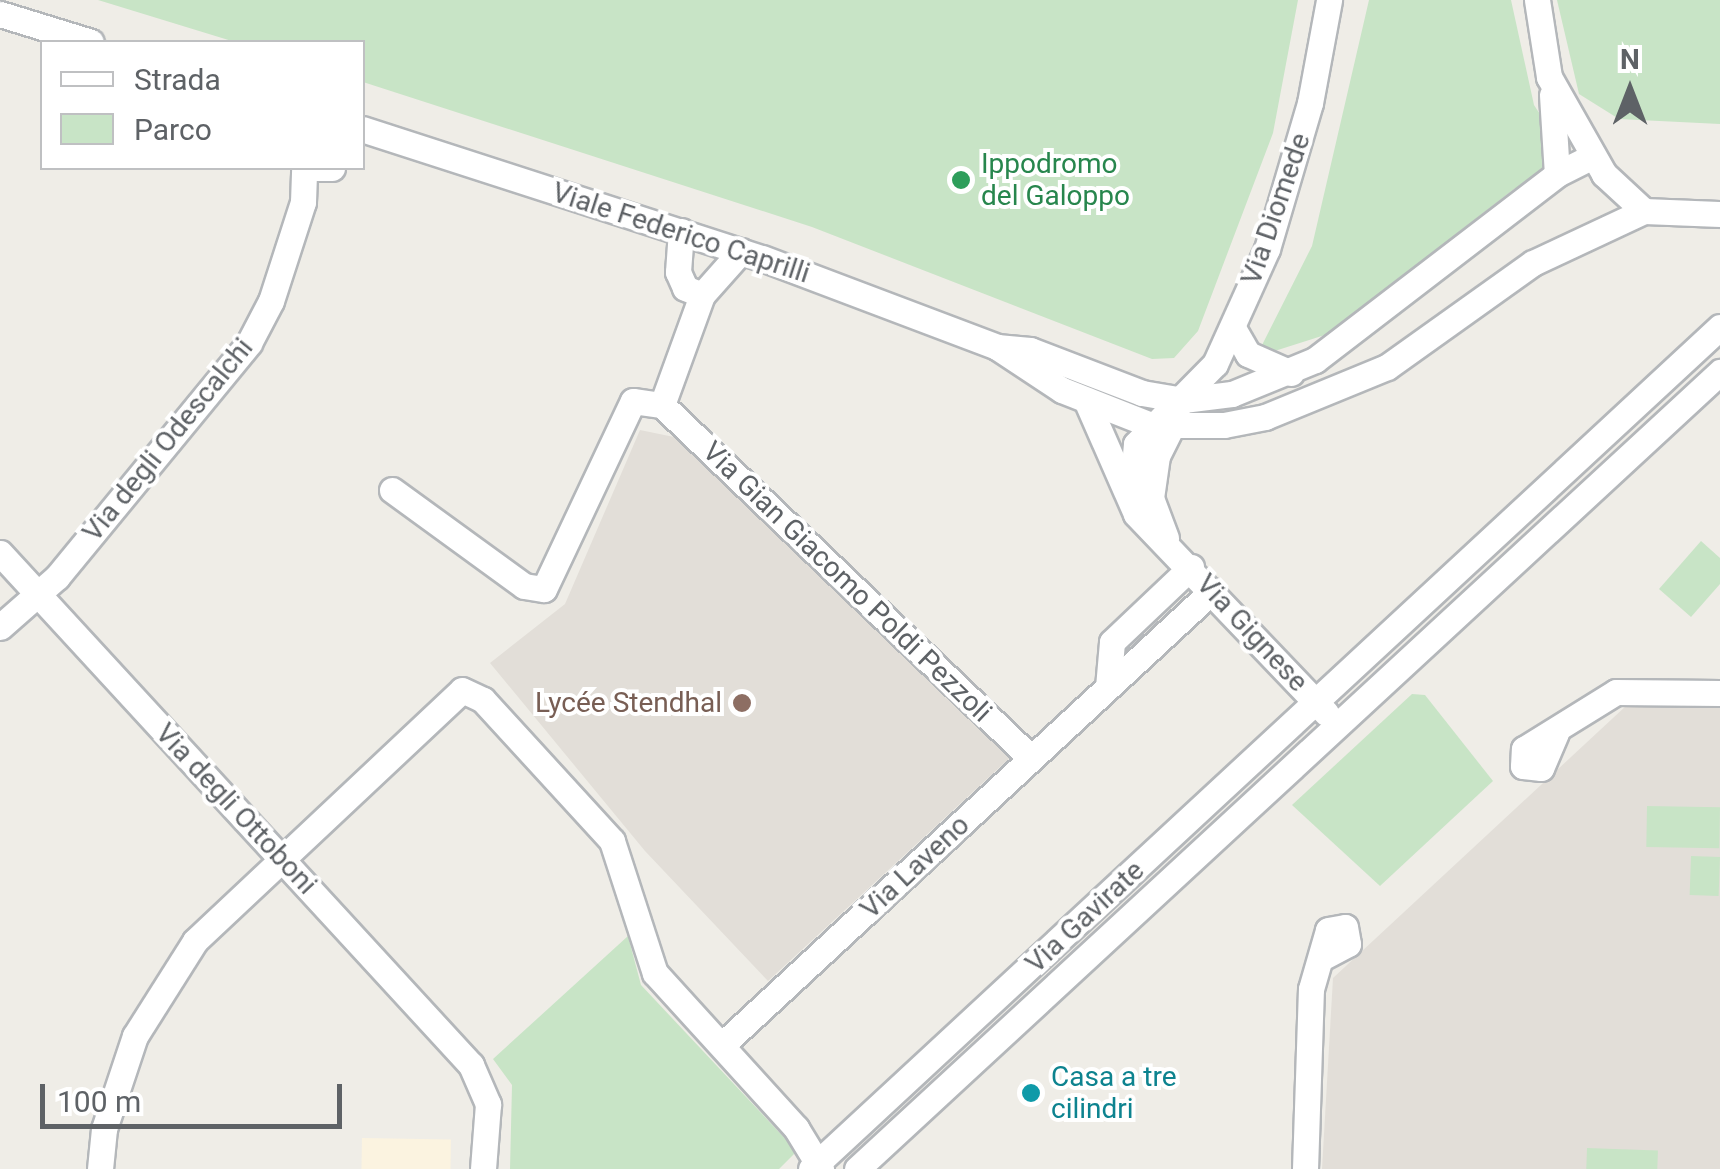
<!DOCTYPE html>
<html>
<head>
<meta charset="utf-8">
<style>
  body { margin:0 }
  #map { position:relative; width:1720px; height:1169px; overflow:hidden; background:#efede7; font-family:Roboto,sans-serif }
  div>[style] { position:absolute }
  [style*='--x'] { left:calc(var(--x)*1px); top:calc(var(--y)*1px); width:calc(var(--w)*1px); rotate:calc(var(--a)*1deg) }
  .commercial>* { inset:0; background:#fbf3e0; transform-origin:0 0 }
  .education>* { inset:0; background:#e2ded8 }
  .green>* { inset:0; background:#c8e4c6; transform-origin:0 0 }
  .roads { filter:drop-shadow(2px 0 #b4b7ba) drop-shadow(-2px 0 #b4b7ba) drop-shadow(0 2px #b4b7ba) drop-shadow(0 -2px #b4b7ba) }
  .minor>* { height:25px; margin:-12.5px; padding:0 12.5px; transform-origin:12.5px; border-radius:12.5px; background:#fff }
  .dots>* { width:28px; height:28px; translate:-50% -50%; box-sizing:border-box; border:5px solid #fff; border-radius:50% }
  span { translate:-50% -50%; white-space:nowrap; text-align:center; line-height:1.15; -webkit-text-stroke:8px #fff; paint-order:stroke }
  .leisure-label { font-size:28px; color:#27864d }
  .left { translate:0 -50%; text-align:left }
  .street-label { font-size:28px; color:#5e6266 }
  .education-label { font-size:28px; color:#785e54 }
  .right { translate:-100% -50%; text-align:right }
  .culture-label { font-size:28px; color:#0d838f }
  .legend { position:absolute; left:40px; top:40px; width:325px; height:130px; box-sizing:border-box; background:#fff; border:2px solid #bfc0c2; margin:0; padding:12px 18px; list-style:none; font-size:30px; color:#5e6266 }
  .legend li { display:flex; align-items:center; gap:20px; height:50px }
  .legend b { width:50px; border:2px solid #bfc0c2 }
  .north { position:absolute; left:1580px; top:40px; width:100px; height:100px; -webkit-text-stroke:8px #fff; paint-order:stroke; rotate:0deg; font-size:28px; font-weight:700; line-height:40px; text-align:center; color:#5e6266 }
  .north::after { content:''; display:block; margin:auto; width:35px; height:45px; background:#5e6266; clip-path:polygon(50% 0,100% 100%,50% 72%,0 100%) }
  .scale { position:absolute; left:40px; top:1084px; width:302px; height:45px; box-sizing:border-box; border:5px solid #5e6266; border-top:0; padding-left:12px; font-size:30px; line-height:35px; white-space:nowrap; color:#5e6266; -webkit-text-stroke:8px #fff; paint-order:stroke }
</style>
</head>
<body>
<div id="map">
  <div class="commercial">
    <i style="left:362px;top:1138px;width:89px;height:31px;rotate:1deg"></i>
  </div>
  <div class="education">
    <i style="clip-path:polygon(640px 430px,674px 437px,1013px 755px,768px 981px,645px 851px,490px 663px,565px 604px)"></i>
    <i style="clip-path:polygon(1627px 705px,1720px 707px,1720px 1169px,1322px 1169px,1333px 978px)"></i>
  </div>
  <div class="green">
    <i style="clip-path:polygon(98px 0,1298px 0,1273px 133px,1198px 331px,1174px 358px,1152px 359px,812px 227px,363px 82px,362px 42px,235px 42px)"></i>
    <i style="clip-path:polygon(1369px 0,1511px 0,1534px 105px,1569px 159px,1514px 189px,1328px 334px,1256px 357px,1312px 246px)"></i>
    <i style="clip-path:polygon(1557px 0,1720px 0,1720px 124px,1619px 119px,1579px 94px)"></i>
    <i style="clip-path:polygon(1701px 541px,1720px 558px,1720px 584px,1691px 617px,1659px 589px)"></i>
    <i style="clip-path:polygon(1412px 694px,1425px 695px,1493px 781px,1380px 886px,1292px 805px)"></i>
    <i style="left:1647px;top:806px;width:73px;height:41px;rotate:1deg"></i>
    <i style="left:1691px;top:856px;width:29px;height:39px;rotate:2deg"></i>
    <i style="clip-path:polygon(628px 936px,641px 985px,793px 1147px,794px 1154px,779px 1169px,510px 1169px,512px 1085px,493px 1059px)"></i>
    <i style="left:1587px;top:1148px;width:71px;height:21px;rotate:2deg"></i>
  </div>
  <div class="roads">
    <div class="minor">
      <i style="--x:1537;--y:0;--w:78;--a:81.1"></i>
      <i style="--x:1549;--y:77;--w:112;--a:60.4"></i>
      <i style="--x:1604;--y:174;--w:54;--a:42.8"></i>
      <i style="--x:1644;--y:211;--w:76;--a:2.3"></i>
      <i style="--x:0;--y:14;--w:95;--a:17.1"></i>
      <i style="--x:1552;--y:95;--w:79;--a:86.4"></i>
      <i style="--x:362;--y:129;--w:420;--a:17.9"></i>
      <i style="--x:762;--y:258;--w:251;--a:20.7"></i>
      <i style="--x:997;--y:347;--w:33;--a:5"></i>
      <i style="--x:1030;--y:350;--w:120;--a:21"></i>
      <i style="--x:1142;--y:393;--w:42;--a:9.7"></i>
      <i style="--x:1183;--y:400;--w:49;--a:-7"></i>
      <i style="--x:1232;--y:394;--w:90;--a:-22.3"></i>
      <i style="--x:1315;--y:360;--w:305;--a:-37.5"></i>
      <i style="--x:1557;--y:174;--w:40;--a:-26.6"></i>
      <i style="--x:314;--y:168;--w:18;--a:0"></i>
      <i style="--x:681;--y:231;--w:41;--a:94.2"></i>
      <i style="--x:678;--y:272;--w:17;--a:66"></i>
      <i style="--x:685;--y:288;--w:18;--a:22"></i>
      <i style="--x:1233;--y:328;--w:30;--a:60"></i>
      <i style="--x:1248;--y:354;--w:47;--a:23.8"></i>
      <i style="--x:997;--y:347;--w:78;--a:33.5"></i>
      <i style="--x:1062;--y:390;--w:96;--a:21.5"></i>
      <i style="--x:1151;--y:425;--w:73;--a:0"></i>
      <i style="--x:1224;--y:425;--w:42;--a:-11"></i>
      <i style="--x:1265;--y:417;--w:132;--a:-22.3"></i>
      <i style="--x:1387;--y:367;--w:179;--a:-35.5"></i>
      <i style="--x:1533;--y:263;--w:123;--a:-25.1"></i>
      <i style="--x:1086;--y:400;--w:124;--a:66.3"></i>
      <i style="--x:1136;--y:514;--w:275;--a:46.3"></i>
      <i style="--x:662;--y:405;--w:511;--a:43.73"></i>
      <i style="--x:662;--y:405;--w:117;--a:-70"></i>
      <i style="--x:702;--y:295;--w:59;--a:-48.4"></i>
      <i style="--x:392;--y:490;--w:163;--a:36"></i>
      <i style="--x:524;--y:586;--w:20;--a:9"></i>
      <i style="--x:544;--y:589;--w:208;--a:-64.7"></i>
      <i style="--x:633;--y:401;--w:29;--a:8"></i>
      <i style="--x:1131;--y:497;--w:53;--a:-84.6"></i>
      <i style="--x:1136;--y:444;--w:112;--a:-45.4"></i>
      <i style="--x:1215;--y:364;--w:126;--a:-65.7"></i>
      <i style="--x:1267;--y:249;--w:152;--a:-73.6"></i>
      <i style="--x:1310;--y:103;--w:105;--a:-79.5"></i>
      <i style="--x:1166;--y:538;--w:43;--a:-110.6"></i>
      <i style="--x:1151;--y:498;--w:42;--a:-81.9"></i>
      <i style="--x:1157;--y:456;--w:45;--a:-63.4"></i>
      <i style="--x:0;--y:553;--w:696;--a:47.39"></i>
      <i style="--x:471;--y:1065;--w:43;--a:66.4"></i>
      <i style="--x:488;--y:1104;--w:65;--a:94.4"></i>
      <i style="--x:0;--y:627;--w:76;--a:-41.3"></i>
      <i style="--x:57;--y:577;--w:303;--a:-50.6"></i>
      <i style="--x:249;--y:343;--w:47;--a:-62.4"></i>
      <i style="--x:271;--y:301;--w:104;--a:-72.1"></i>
      <i style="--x:303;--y:202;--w:34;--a:-88"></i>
      <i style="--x:1108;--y:687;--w:45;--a:-84.9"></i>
      <i style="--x:1112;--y:642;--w:109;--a:-43.5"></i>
      <i style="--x:1556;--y:733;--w:38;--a:113"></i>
      <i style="--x:1541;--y:768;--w:18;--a:-174"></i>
      <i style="--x:1523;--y:766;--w:17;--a:-87"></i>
      <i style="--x:1524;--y:749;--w:108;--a:-31.8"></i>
      <i style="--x:1616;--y:692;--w:104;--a:0.6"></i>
      <i style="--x:722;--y:1045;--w:668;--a:-42.82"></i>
      <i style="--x:100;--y:1169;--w:40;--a:-84.3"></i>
      <i style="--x:104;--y:1129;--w:98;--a:-71.6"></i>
      <i style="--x:135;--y:1036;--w:112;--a:-57.7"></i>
      <i style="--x:195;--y:941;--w:366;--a:-43.2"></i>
      <i style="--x:462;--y:690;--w:23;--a:25"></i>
      <i style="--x:483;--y:700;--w:191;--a:47.5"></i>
      <i style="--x:612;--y:841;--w:139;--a:72"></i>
      <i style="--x:655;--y:973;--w:210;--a:47.7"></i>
      <i style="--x:796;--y:1128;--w:48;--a:58.6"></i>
      <i style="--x:811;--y:1169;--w:1239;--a:-42.81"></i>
      <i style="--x:857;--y:1169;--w:1175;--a:-42.72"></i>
      <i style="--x:1305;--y:1169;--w:180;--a:-88.1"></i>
      <i style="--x:1311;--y:989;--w:61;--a:-73.9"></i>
      <i style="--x:1328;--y:930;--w:17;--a:-10"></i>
      <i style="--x:1345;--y:927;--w:17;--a:80"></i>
      <i style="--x:1348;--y:944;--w:30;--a:152"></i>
    </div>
  </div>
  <div class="dots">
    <i style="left:961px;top:180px;background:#2e9e5b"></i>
    <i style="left:742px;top:703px;background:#8d6e63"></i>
    <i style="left:1031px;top:1093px;background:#0f9aa8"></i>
  </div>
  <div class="leisure-label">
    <span class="left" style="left:981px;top:180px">Ippodromo<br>del Galoppo</span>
  </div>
  <div class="street-label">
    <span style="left:1276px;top:209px;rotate:-71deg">Via Diomede</span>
    <span style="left:681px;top:233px;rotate:18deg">Viale Federico Caprilli</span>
    <span style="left:168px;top:440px;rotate:-51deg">Via degli Odescalchi</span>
    <span style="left:847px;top:582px;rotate:44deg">Via Gian Giacomo Poldi Pezzoli</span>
    <span style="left:1252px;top:633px;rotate:47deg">Via Gignese</span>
    <span style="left:236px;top:809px;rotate:47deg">Via degli Ottoboni</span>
    <span style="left:915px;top:867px;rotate:-43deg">Via Laveno</span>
    <span style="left:1085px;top:917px;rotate:-43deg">Via Gavirate</span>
  </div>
  <div class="education-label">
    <span class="right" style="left:722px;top:703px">Lycée Stendhal</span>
  </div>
  <div class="culture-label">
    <span class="left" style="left:1051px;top:1093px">Casa a tre<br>cilindri</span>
  </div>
  <ul class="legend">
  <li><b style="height:12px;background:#fff"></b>Strada</li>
  <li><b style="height:28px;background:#c8e4c6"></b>Parco</li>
  </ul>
  <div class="north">N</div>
  <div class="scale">100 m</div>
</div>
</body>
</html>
